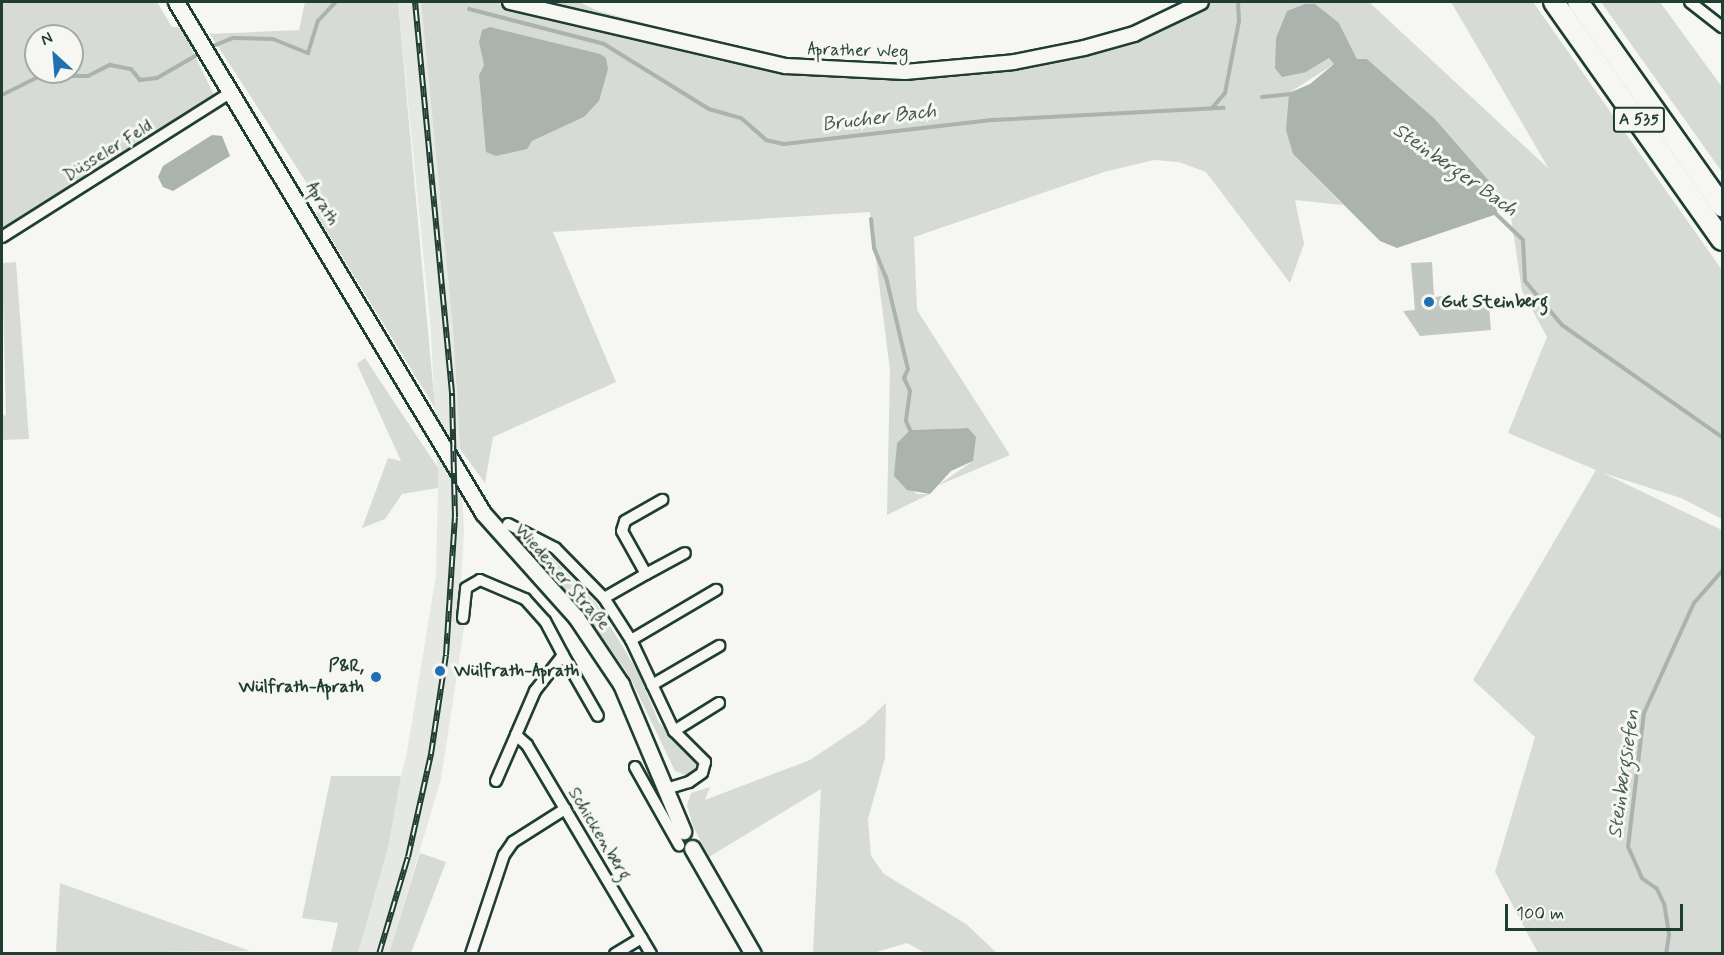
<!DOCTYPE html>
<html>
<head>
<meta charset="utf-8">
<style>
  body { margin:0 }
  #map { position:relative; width:1724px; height:955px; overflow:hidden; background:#f6f6f2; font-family:Mynerve,sans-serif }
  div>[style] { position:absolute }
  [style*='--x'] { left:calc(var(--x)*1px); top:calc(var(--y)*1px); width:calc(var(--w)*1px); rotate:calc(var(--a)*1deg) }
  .built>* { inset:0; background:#e6e8e4 }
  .green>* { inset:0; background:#d6dbd6 }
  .water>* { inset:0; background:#aab3ae }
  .stream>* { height:4px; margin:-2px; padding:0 2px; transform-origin:2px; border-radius:2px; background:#aab3ae }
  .building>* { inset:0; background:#c1c8c3 }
  .roads { filter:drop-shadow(2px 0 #1f3d34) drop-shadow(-2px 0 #1f3d34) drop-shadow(0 2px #1f3d34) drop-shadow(0 -2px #1f3d34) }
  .minor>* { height:10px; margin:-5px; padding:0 5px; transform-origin:5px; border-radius:5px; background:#f6f6f2 }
  .tertiary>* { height:14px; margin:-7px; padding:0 7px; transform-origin:7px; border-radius:7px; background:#f6f6f2 }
  .secondary>* { height:15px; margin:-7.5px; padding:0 7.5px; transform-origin:7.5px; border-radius:7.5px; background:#f6f6f2 }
  .motorway>* { height:20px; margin:-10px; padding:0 10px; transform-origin:10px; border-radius:10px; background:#f6f6f2 }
  .rail>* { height:6px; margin-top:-3px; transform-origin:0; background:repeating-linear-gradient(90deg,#f6f6f2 0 11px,#1f3d34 0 22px); box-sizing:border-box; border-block:2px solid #1f3d34 }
  .dots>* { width:16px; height:16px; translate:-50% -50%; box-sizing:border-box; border:3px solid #f6f6f2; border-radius:50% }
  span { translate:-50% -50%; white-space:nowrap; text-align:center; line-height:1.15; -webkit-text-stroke:6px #f6f6f2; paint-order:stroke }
  .shield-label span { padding:2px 4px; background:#f6f6f2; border:2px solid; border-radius:4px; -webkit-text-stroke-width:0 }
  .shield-label { font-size:16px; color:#1f3d34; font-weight:700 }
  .street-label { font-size:18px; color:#1f3d34 }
  .poi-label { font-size:18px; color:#1f3d34; font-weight:700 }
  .left { translate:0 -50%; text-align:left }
  .right { translate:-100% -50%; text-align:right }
  .water-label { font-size:20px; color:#425a52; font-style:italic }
  .frame { position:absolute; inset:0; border:3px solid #1f3d34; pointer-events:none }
  .north { position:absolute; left:24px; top:24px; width:60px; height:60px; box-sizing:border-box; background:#f6f6f2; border:2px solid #a0aca6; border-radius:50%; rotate:334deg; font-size:16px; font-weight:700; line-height:24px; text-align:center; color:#1f3d34 }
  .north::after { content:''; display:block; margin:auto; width:21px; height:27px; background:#1f6fb2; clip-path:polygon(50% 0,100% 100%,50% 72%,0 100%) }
  .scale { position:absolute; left:1505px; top:904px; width:178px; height:27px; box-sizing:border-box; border:3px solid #1f3d34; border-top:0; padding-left:8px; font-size:18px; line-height:21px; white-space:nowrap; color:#1f3d34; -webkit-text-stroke:4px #f6f6f2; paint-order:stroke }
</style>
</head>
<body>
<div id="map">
  <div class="built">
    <i style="clip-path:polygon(398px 2px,421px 2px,453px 330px,464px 529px,460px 601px,468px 602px,441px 779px,389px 953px,358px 954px,407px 752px,436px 575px,438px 488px,431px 332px)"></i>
  </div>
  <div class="green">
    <i style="clip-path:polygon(evenodd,2px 2px,157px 2px,172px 27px,181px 27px,214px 95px,2px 238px,2px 2px,36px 36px,72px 36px,72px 72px,36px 72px,36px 36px)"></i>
    <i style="clip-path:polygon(305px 2px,398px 2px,435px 408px,316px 214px,323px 208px,210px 34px,299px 30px)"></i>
    <i style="clip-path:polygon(evenodd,421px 2px,579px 2px,598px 11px,700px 38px,664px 47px,720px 61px,795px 76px,946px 78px,1042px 65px,1139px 40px,1210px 2px,1369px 2px,1549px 169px,1451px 2px,1533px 2px,1722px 270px,1722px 519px,1681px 498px,1603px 473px,1722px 530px,1722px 953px,1538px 953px,1495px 872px,1535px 737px,1473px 680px,1596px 470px,1508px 433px,1547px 337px,1522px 291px,1511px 217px,1497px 190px,1435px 119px,1367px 59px,1357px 59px,1339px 23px,1306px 72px,1329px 58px,1334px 64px,1289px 93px,1293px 154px,1343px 205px,1295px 200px,1304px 244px,1290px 283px,1206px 172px,1179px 162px,1154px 160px,1104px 172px,914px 237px,917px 310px,1010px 455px,937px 486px,973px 461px,968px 428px,910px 430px,897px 443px,895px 476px,917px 494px,930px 494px,887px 515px,890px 370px,870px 212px,553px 232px,616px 382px,493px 437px,485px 483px,460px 449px,453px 330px,421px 2px,484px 65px,599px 101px,584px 117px,532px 141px,479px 75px,484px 65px)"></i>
    <i style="clip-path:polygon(1601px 2px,1660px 2px,1722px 87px,1722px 172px)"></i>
    <i style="clip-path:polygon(16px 262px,29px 439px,2px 440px,2px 416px,6px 415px,2px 263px)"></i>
    <i style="clip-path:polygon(365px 358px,438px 468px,438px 488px,402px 494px,385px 519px,362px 528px,388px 458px,401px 461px,357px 364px)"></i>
    <i style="clip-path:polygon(520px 544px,539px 544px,596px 603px,638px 672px,659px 723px,690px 753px,697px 762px,695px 769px,685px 775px,675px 771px,630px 677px,584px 611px)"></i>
    <i style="clip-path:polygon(886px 703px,885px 758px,868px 819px,871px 856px,884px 874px,966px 924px,997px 953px,925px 953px,907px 943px,873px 953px,813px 953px,821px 789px,709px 857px,693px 826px,687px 805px,691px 793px,710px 787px,705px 800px,810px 760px,864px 724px)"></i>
    <i style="clip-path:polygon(331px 776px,401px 776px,388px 847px,358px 953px,331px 953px,338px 923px,302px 918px)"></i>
    <i style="clip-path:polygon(420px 853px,446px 862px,411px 953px,389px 953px)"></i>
    <i style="clip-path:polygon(60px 883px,250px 951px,56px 953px)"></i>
  </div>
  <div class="water">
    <i style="clip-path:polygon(1305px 4px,1315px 4px,1339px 23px,1357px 59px,1367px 59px,1435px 119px,1497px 190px,1497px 214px,1397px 248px,1380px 241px,1293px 154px,1286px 130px,1289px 93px,1310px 84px,1334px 64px,1329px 58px,1306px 72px,1282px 77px,1275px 68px,1276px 38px,1287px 11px)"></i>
    <i style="clip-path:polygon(490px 27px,600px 54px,606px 58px,608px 69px,599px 101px,584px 117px,532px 141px,527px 149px,496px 156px,486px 152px,479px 75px,484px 65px,479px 42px,482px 30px)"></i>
    <i style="clip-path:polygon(212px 135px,222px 136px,230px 156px,173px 191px,163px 187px,158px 177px,163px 166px)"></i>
    <i style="clip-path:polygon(968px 428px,976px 437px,973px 461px,951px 471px,930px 494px,907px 490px,894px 476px,897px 443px,910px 430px)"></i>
  </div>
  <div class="stream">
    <i style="--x:469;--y:9;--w:139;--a:14.5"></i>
    <i style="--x:604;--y:44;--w:123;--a:31.8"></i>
    <i style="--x:709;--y:109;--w:33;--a:16"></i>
    <i style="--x:741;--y:118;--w:33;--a:41"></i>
    <i style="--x:766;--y:140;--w:18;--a:13"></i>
    <i style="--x:784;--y:144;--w:209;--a:-6.6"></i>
    <i style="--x:992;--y:120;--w:232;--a:-3"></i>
    <i style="--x:208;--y:48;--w:27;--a:-22"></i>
    <i style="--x:233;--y:38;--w:40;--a:1.4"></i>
    <i style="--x:273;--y:39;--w:38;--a:22"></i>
    <i style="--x:308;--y:53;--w:34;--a:-73"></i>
    <i style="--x:318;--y:21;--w:26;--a:-47"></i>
    <i style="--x:2;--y:95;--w:42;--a:-26.6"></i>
    <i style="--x:40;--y:76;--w:48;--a:0"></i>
    <i style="--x:88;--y:76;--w:25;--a:-27"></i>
    <i style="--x:110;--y:65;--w:21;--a:11"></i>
    <i style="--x:131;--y:69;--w:14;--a:51"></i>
    <i style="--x:140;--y:80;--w:17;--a:-7"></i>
    <i style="--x:157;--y:78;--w:52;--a:-30"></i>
    <i style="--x:1262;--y:97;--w:31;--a:-6"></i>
    <i style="--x:1212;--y:108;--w:20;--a:-49"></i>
    <i style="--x:1225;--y:93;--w:73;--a:-79"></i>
    <i style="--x:1239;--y:21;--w:19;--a:-93"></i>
    <i style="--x:1494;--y:212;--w:40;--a:44"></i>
    <i style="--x:1523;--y:240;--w:41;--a:87.2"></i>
    <i style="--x:1525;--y:281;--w:57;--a:49.9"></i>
    <i style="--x:1562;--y:325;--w:195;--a:35"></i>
    <i style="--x:871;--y:219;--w:29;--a:84"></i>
    <i style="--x:874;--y:248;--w:31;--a:68"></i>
    <i style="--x:886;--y:277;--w:95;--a:76.6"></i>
    <i style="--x:908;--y:369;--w:10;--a:114"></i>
    <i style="--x:904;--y:378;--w:14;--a:65"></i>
    <i style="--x:910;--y:391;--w:30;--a:98"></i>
    <i style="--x:906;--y:421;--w:10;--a:66"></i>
    <i style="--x:1666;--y:954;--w:20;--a:-81"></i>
    <i style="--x:1669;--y:934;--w:30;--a:-99"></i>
    <i style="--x:1664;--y:904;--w:17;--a:-115"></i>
    <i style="--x:1657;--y:889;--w:19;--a:-144"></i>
    <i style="--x:1642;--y:878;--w:34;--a:-114"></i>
    <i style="--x:1628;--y:847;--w:135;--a:-83.2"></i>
    <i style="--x:1644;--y:713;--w:121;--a:-65.6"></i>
    <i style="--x:1694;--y:603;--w:43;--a:-48.8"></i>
  </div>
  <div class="building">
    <i style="clip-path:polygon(1432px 262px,1434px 297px,1444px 296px,1445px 310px,1489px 306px,1491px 330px,1420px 336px,1403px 311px,1415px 310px,1411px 263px)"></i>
  </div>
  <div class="roads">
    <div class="minor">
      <i style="--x:1690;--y:2;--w:41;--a:38"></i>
      <i style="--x:2;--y:237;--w:271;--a:-32.3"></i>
      <i style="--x:508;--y:524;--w:53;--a:27.1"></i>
      <i style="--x:555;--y:548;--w:70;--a:45.6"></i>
      <i style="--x:604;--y:598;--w:50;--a:57.3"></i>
      <i style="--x:631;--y:640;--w:101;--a:64.7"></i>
      <i style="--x:674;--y:731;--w:44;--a:45"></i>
      <i style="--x:705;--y:762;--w:11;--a:105"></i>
      <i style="--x:702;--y:773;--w:16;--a:145"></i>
      <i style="--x:689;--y:782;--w:24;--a:163"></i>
      <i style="--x:646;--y:574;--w:44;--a:-28.3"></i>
      <i style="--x:604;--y:598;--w:48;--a:-29.7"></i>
      <i style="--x:646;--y:574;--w:49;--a:-119.2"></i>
      <i style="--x:622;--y:531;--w:10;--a:-73"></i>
      <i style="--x:625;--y:521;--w:43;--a:-29.6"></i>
      <i style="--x:463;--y:618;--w:30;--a:-84"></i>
      <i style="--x:466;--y:588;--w:16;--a:-30"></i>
      <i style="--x:480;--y:580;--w:49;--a:22.9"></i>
      <i style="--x:525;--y:599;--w:30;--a:48"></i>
      <i style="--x:545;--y:621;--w:38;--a:62"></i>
      <i style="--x:563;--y:655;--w:46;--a:127.9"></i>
      <i style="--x:535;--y:691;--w:48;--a:113.4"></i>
      <i style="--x:516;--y:735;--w:15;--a:42"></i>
      <i style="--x:527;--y:745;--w:243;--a:59.3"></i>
      <i style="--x:631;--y:640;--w:99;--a:-30.5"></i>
      <i style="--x:563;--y:655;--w:70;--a:60.2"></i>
      <i style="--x:652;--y:685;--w:78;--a:-30.2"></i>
      <i style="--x:674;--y:731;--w:53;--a:-31.9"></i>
      <i style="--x:635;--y:767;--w:90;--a:60.6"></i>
      <i style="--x:496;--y:781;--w:50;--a:-66.5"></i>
      <i style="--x:471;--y:954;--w:104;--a:-71.6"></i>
      <i style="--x:504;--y:855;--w:16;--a:-55"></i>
      <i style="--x:513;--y:842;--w:62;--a:-32.4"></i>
      <i style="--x:615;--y:954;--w:31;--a:-31"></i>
    </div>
    <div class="tertiary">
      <i style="--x:510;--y:2;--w:283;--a:13.1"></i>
      <i style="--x:786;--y:66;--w:119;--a:2.9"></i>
      <i style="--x:905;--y:72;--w:109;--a:-5.2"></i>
      <i style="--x:1014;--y:62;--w:71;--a:-11.3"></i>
      <i style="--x:1084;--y:48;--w:52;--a:-15.6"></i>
      <i style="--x:1134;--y:34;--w:74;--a:-25.5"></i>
    </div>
    <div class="secondary">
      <i style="--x:176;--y:2;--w:596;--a:59"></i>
      <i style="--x:483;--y:513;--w:140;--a:48.2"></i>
      <i style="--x:576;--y:617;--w:81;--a:56.1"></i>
      <i style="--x:621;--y:684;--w:160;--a:67.1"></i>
      <i style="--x:692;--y:848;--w:122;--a:60.1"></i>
    </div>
    <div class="motorway">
      <i style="--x:1554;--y:2;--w:291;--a:54.8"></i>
      <i style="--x:1578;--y:2;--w:250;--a:54.8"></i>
    </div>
  </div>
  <div class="rail">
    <i style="--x:379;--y:954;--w:101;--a:-73.4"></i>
    <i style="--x:408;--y:857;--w:106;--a:-77.4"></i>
    <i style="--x:431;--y:754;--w:100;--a:-81.4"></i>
    <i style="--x:446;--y:655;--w:138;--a:-86.3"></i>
    <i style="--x:455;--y:517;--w:124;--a:-91.4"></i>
    <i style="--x:452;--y:393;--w:393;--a:-95.4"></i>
  </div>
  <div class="dots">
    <i style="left:1429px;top:302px;background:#1f6fb2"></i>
    <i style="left:440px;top:671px;background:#1f6fb2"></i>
    <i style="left:376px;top:677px;background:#1f6fb2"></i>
  </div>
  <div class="shield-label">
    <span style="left:1639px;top:120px">A 535</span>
  </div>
  <div class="street-label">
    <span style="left:858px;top:51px;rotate:2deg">Aprather Weg</span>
    <span style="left:108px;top:151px;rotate:-32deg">Düsseler Feld</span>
    <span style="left:322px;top:204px;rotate:59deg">Aprath</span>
    <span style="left:562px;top:577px;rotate:49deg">Wiedener Straße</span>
    <span style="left:599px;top:834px;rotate:59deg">Schickenberg</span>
  </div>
  <div class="poi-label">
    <span class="left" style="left:1441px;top:302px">Gut Steinberg</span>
    <span class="right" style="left:364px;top:677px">P&amp;R,<br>Wülfrath-Aprath</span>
    <span class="left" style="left:454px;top:671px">Wülfrath-Aprath</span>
  </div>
  <div class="water-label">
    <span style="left:879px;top:118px;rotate:-7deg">Brucher Bach</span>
    <span style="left:1455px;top:170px;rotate:35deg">Steinberger Bach</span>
    <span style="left:1624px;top:774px;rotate:-82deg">Steinbergsiefen</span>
  </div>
  <div class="frame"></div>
  <div class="north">N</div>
  <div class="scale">100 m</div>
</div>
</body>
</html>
